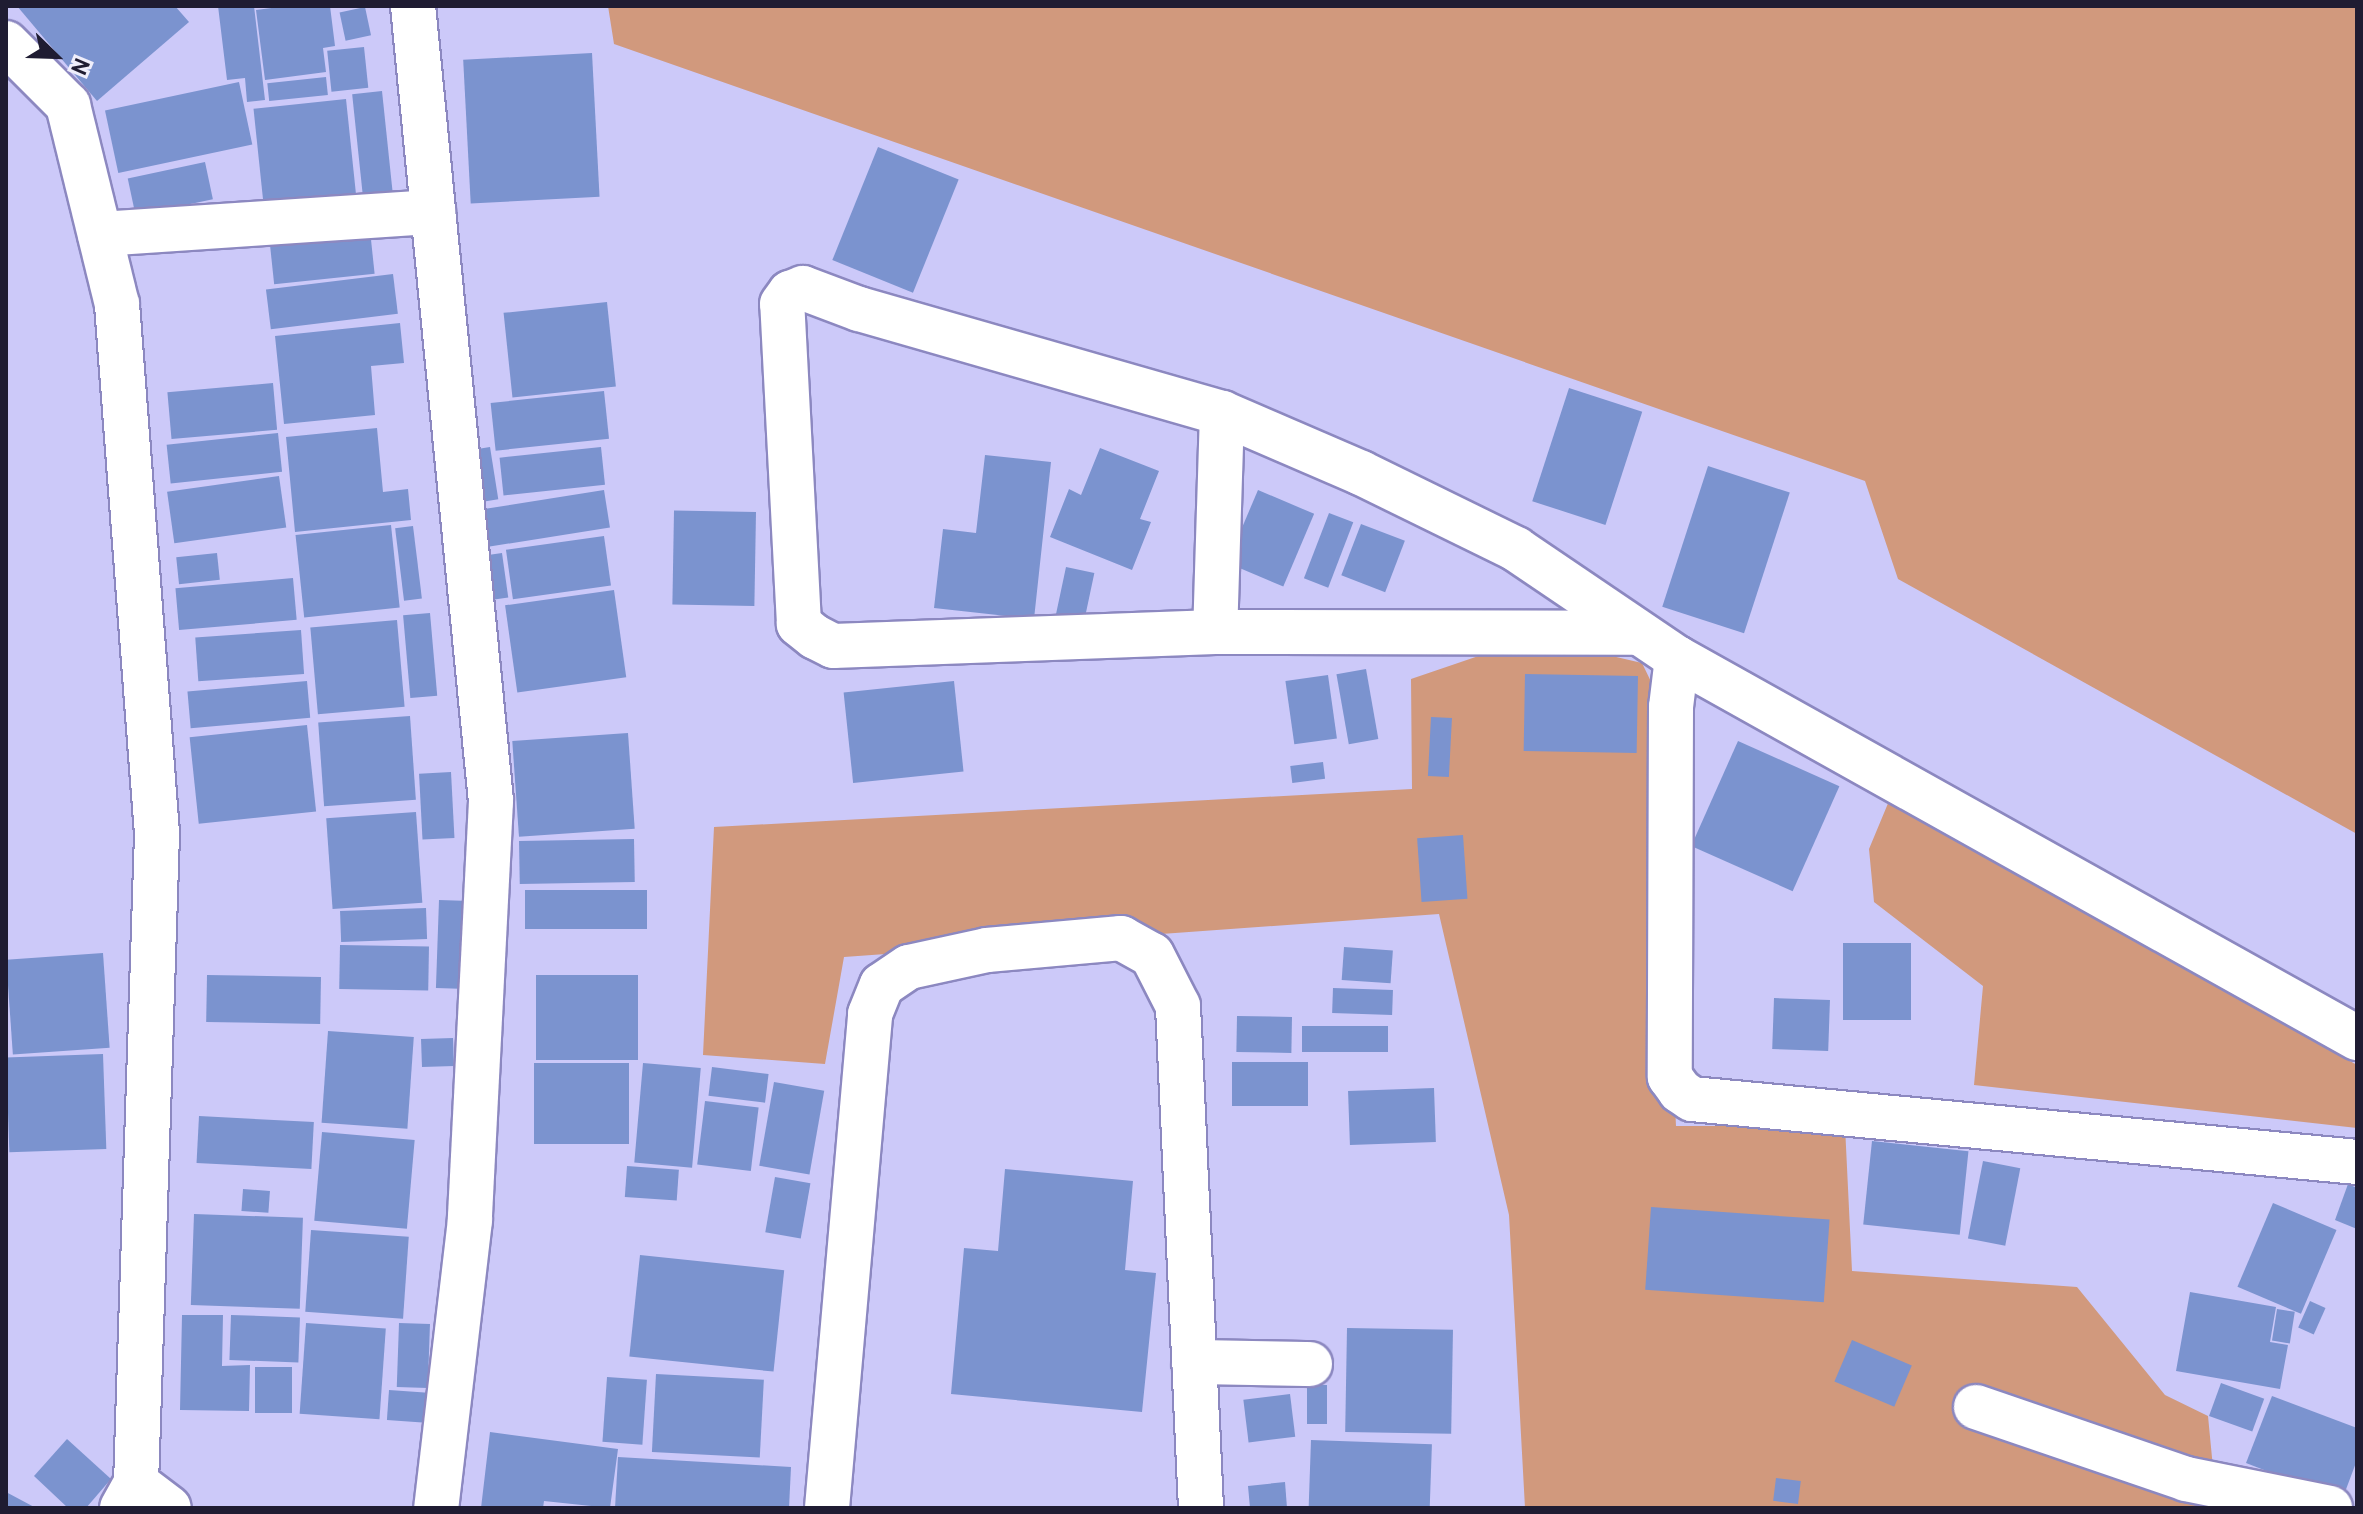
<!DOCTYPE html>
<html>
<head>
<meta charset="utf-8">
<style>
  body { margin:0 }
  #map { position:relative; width:2363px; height:1514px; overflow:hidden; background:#ccc9f9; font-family:Overpass,sans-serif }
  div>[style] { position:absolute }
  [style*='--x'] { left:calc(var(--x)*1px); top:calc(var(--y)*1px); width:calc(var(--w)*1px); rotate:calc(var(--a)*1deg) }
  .green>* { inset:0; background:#d1997d }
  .building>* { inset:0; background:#7b93cf; transform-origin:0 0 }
  .roads { filter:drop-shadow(2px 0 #8c88c0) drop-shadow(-2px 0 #8c88c0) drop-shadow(0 2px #8c88c0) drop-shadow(0 -2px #8c88c0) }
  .minor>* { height:44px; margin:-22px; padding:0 22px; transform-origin:22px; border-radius:22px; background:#fff }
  span { translate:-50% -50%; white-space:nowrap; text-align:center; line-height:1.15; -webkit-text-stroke:6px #efeefb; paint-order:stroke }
  .frame { position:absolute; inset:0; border:8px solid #1f1c32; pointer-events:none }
  .north { position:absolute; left:16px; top:16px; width:80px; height:80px; -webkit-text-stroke:6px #efeefb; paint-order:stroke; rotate:113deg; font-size:22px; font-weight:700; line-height:32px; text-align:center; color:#1f1c32 }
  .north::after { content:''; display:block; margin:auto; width:28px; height:36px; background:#1f1c32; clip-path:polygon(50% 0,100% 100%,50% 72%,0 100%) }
</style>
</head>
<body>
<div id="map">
  <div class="green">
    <i style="clip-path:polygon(608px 6px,2357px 6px,2357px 834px,1898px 579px,1865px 481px,614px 44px)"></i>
    <i style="clip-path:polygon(1502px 648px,1599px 653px,1642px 663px,1657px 694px,1676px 1126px,1845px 1126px,1852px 1271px,2077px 1287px,2165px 1395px,2208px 1416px,2216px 1499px,2315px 1508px,1525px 1508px,1509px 1215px,1439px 914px,844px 957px,825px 1064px,703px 1055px,714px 827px,1412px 789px,1411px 679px)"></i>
    <i style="clip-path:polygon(1889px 801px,2357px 1065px,2357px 1128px,1974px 1085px,1983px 986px,1874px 902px,1869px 849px)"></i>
  </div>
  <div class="building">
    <i style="clip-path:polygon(17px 6px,175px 6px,189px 22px,97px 101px)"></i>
    <i style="clip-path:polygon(218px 6px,254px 6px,265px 100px,247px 102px,245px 78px,227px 80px)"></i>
    <i style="clip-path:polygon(287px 6px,330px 6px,335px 46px,323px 48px,326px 72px,265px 80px,256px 10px)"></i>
    <i style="left:365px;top:7px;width:29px;height:26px;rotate:78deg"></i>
    <i style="left:364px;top:47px;width:41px;height:37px;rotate:84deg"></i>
    <i style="left:592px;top:53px;width:144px;height:129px;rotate:87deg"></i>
    <i style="left:326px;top:77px;width:18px;height:59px;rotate:84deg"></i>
    <i style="left:239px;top:82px;width:64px;height:137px;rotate:78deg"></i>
    <i style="left:382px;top:91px;width:108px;height:30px;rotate:84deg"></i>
    <i style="left:346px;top:99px;width:100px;height:93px;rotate:84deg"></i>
    <i style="left:878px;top:147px;width:87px;height:122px;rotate:22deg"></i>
    <i style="left:205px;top:162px;width:38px;height:79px;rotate:78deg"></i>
    <i style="left:370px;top:230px;width:44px;height:101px;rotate:84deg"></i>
    <i style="left:393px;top:274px;width:40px;height:128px;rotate:83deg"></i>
    <i style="left:607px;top:302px;width:85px;height:104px;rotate:84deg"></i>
    <i style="clip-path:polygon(400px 323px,404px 363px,371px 366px,375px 415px,284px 424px,275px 336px)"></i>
    <i style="left:273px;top:383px;width:47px;height:106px;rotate:85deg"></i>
    <i style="left:1569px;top:388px;width:77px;height:119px;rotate:18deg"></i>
    <i style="left:604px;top:391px;width:48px;height:114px;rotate:84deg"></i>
    <i style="clip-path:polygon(377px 428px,383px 492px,408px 489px,411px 520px,295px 532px,286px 437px)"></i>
    <i style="left:278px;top:433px;width:39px;height:112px;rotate:84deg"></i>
    <i style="left:490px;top:447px;width:53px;height:22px;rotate:81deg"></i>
    <i style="left:601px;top:447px;width:38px;height:102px;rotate:84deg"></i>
    <i style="clip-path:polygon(1100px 448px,1159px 471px,1140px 519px,1151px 522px,1132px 570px,1050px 537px,1069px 489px,1081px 495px)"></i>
    <i style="clip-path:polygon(985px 455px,1051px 462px,1034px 619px,934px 608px,943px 529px,976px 533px)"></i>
    <i style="left:1708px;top:466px;width:86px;height:148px;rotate:18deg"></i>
    <i style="left:279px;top:476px;width:52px;height:113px;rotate:82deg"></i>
    <i style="left:604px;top:490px;width:38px;height:128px;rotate:81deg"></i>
    <i style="left:1258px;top:490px;width:61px;height:79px;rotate:23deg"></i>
    <i style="left:756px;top:512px;width:94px;height:82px;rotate:91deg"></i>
    <i style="left:1329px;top:513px;width:26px;height:70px;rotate:21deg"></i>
    <i style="left:1361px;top:524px;width:47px;height:55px;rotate:21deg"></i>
    <i style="left:391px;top:525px;width:83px;height:96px;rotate:84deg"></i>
    <i style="left:413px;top:526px;width:73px;height:18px;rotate:83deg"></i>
    <i style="left:604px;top:536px;width:50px;height:99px;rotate:82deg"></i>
    <i style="left:217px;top:553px;width:27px;height:41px;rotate:84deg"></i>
    <i style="left:502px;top:553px;width:45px;height:21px;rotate:82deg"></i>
    <i style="left:1066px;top:567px;width:29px;height:51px;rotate:12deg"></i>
    <i style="left:293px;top:578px;width:42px;height:118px;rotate:85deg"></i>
    <i style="left:614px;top:590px;width:88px;height:110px;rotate:82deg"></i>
    <i style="left:430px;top:613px;width:83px;height:27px;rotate:85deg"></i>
    <i style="left:397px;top:620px;width:87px;height:87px;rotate:85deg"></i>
    <i style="left:301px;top:630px;width:44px;height:106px;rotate:86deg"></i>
    <i style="left:1366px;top:669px;width:71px;height:30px;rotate:80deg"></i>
    <i style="left:1525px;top:674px;width:113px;height:77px;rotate:1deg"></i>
    <i style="left:1328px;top:675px;width:64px;height:43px;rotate:82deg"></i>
    <i style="left:307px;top:681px;width:37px;height:120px;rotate:85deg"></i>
    <i style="left:954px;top:681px;width:91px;height:111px;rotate:84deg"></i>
    <i style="left:410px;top:716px;width:84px;height:92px;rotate:86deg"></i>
    <i style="left:1431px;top:717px;width:21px;height:59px;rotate:3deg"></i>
    <i style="left:307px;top:725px;width:87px;height:118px;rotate:84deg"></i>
    <i style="left:628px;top:733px;width:96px;height:116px;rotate:86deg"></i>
    <i style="left:1738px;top:741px;width:111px;height:115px;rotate:24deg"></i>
    <i style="left:1323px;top:762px;width:17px;height:33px;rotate:83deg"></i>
    <i style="left:451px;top:772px;width:66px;height:32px;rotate:87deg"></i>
    <i style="left:416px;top:812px;width:91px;height:90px;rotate:86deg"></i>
    <i style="left:1463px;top:835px;width:64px;height:46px;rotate:86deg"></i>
    <i style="left:634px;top:839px;width:43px;height:115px;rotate:89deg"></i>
    <i style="left:647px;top:890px;width:39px;height:122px;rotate:90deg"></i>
    <i style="left:439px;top:900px;width:31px;height:88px;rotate:2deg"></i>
    <i style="left:426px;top:908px;width:31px;height:86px;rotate:88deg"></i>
    <i style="left:1843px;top:943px;width:68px;height:77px"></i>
    <i style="left:340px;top:945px;width:89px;height:44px;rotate:1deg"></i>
    <i style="left:1344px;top:947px;width:49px;height:33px;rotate:4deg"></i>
    <i style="left:103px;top:953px;width:95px;height:97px;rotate:86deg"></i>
    <i style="left:207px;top:975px;width:114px;height:47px;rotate:1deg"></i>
    <i style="left:536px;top:975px;width:102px;height:85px"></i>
    <i style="left:1333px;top:988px;width:60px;height:25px;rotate:2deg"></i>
    <i style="left:1774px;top:998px;width:56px;height:51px;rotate:2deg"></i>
    <i style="left:1237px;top:1016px;width:55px;height:36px;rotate:1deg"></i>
    <i style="left:1388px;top:1026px;width:26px;height:86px;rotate:90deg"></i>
    <i style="left:328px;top:1031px;width:86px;height:92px;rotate:4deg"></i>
    <i style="left:453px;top:1038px;width:28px;height:32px;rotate:88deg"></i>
    <i style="left:103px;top:1054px;width:95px;height:97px;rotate:88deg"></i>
    <i style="left:1308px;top:1062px;width:44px;height:76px;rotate:90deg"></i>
    <i style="left:629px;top:1063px;width:81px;height:95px;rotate:90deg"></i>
    <i style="left:643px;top:1063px;width:58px;height:100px;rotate:5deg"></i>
    <i style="left:712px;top:1067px;width:57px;height:29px;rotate:7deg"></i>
    <i style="left:774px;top:1082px;width:51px;height:85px;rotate:10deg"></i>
    <i style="left:1434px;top:1088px;width:54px;height:86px;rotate:88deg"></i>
    <i style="left:705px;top:1101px;width:54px;height:64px;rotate:7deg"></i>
    <i style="left:199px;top:1116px;width:115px;height:47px;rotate:3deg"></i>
    <i style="left:322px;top:1132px;width:93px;height:89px;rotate:5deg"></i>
    <i style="left:1872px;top:1141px;width:97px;height:84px;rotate:6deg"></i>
    <i style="left:1983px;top:1161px;width:38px;height:79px;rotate:11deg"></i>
    <i style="left:627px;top:1166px;width:52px;height:31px;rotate:4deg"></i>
    <i style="clip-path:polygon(1005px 1169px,1133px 1181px,1125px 1270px,1156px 1273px,1142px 1412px,951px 1394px,964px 1248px,998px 1251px)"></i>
    <i style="left:775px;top:1177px;width:36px;height:56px;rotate:10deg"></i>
    <i style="clip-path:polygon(2348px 1184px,2357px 1188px,2357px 1229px,2335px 1220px)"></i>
    <i style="left:243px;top:1189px;width:27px;height:22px;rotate:4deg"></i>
    <i style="left:2273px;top:1203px;width:69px;height:91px;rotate:23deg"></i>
    <i style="left:1651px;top:1207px;width:179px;height:83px;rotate:4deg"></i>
    <i style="left:194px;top:1214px;width:109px;height:91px;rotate:2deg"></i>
    <i style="left:311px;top:1230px;width:98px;height:82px;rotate:4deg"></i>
    <i style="left:640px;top:1255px;width:145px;height:102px;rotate:6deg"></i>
    <i style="clip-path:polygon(2190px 1292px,2276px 1307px,2270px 1342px,2288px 1345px,2280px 1389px,2176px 1371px)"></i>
    <i style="left:2310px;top:1301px;width:17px;height:29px;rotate:24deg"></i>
    <i style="left:2277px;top:1309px;width:18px;height:32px;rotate:9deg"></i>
    <i style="clip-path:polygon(182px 1315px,223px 1315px,222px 1366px,250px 1365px,249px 1411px,180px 1410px)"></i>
    <i style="left:231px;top:1315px;width:69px;height:45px;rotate:2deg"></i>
    <i style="left:306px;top:1323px;width:80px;height:91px;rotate:4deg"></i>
    <i style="left:399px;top:1323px;width:31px;height:64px;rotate:2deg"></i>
    <i style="left:1347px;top:1328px;width:106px;height:104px;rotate:1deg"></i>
    <i style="left:1852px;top:1340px;width:65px;height:45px;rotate:23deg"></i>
    <i style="left:255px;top:1367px;width:37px;height:46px"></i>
    <i style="left:656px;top:1374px;width:108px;height:78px;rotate:3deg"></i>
    <i style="left:607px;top:1377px;width:40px;height:65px;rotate:4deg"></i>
    <i style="left:2221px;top:1383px;width:46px;height:35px;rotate:20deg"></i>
    <i style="left:1307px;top:1385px;width:20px;height:39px"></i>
    <i style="left:389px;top:1390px;width:39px;height:30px;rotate:4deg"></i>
    <i style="left:1290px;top:1394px;width:43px;height:47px;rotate:83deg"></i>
    <i style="clip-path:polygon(2272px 1396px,2357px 1428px,2357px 1460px,2342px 1500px,2246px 1463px)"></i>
    <i style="clip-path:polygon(490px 1432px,618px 1449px,610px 1508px,544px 1501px,543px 1508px,481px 1508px)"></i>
    <i style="clip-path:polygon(67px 1439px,111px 1479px,86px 1508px,68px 1508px,34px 1476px)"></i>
    <i style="left:1311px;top:1440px;width:121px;height:68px;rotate:2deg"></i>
    <i style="clip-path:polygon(618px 1457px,791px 1467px,789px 1508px,615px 1508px)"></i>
    <i style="left:1776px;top:1478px;width:25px;height:23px;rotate:7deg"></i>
    <i style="clip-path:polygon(1285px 1482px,1287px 1508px,1250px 1508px,1248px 1486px)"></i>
    <i style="clip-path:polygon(6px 1492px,36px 1508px,6px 1508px)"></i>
  </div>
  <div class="roads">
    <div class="minor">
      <i style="--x:413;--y:6;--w:799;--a:84.4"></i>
      <i style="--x:491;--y:801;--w:420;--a:92.9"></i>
      <i style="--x:470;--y:1220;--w:290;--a:96.7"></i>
      <i style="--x:6;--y:43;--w:88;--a:45"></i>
      <i style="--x:68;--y:105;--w:205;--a:76.2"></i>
      <i style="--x:117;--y:304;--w:532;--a:85.68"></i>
      <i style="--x:157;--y:834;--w:649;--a:91.85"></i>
      <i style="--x:100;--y:234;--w:334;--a:-3.8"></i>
      <i style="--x:1222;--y:413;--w:219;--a:91.8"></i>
      <i style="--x:1215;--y:632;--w:423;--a:0.1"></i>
      <i style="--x:1215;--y:632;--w:382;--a:177.9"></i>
      <i style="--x:833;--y:646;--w:20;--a:-153"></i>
      <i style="--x:815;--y:637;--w:21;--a:-141"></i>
      <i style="--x:799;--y:624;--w:320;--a:-93"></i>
      <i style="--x:782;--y:304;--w:14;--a:-54"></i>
      <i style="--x:790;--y:293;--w:14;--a:-21"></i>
      <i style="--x:803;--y:288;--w:60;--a:20.6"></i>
      <i style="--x:859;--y:309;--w:378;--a:16"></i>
      <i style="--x:1222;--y:413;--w:151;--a:23.3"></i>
      <i style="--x:1361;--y:473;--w:173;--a:26.1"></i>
      <i style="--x:1516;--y:549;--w:194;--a:34.1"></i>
      <i style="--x:1677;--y:658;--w:779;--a:29.2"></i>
      <i style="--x:1677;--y:658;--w:49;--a:97"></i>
      <i style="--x:1671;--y:707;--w:370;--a:90.2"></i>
      <i style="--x:1670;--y:1077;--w:17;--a:54"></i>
      <i style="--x:1680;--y:1091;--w:14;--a:34"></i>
      <i style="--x:1692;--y:1099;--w:668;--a:5.41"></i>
      <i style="--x:1194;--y:1362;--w:116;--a:1"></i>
      <i style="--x:1976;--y:1407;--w:222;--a:18.9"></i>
      <i style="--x:2186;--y:1479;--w:147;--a:11.4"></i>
      <i style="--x:122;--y:1508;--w:29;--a:-61"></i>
      <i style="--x:136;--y:1483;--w:41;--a:37.1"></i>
      <i style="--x:827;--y:1508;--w:496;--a:-85"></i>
      <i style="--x:870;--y:1014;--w:31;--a:-68"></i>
      <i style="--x:882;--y:985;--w:32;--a:-34"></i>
      <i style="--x:909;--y:967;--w:80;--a:-12.3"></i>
      <i style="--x:987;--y:950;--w:135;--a:-5.1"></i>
      <i style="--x:1121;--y:938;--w:35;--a:29"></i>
      <i style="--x:1152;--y:955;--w:57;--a:63"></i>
      <i style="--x:1178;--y:1006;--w:503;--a:87.38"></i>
    </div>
  </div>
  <div class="frame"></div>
  <div class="north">N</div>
</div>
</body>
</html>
